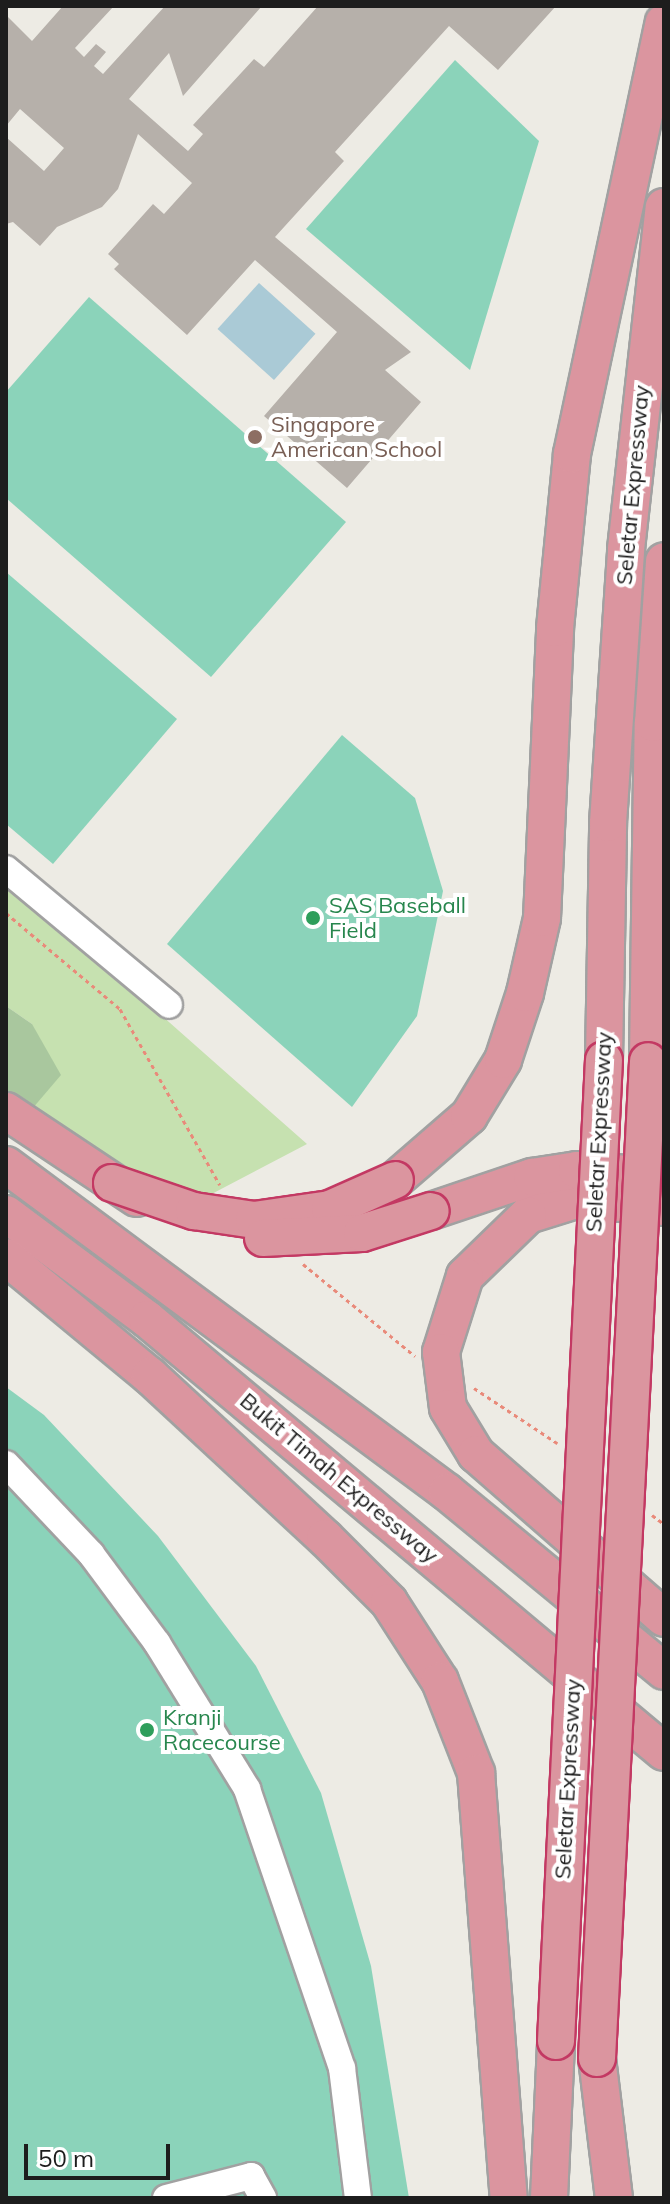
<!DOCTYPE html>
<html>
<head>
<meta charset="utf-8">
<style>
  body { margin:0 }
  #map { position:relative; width:670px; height:2204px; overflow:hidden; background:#edebe4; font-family:Mulish,sans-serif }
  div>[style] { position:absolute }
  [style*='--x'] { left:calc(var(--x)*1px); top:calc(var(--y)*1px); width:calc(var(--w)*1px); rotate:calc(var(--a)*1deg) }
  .grass>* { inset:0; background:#c6e1b0 }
  .forest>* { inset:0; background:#a9c79e }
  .pitch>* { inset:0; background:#8bd3ba }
  .water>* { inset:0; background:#aacad6; transform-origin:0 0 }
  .building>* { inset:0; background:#b6b0aa }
  .path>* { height:3px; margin-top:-1.5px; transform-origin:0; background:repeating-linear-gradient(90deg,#e98a7a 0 4px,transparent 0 8px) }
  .roads { filter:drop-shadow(2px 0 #a1a1a1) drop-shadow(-2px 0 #a1a1a1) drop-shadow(0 2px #a1a1a1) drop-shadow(0 -2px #a1a1a1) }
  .minor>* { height:26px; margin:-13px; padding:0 13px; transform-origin:13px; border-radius:13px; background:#fff }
  .highway>* { height:36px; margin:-18px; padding:0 18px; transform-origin:18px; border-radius:18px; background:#db959f }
  .bridges { filter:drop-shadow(2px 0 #c33963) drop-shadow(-2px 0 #c33963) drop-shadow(0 2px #c33963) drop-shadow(0 -2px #c33963) }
  .highway-bridge>* { height:36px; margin:-18px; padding:0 18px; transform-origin:18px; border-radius:18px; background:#db959f }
  .dots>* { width:22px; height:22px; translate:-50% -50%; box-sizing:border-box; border:4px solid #fff; border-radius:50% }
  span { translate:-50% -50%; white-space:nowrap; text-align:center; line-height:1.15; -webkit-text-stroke:8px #fff; paint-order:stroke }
  .education-label { font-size:22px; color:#785e54 }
  .left { translate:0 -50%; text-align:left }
  .street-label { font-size:22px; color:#1d1d1d }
  .leisure-label { font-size:22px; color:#27864d }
  .frame { position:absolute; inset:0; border:8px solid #1d1d1d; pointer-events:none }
  .scale { position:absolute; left:24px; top:2144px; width:146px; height:36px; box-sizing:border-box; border:4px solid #1d1d1d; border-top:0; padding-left:10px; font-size:24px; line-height:28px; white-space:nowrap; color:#1d1d1d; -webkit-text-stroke:6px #fff; paint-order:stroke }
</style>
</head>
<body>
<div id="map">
  <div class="grass">
    <i style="clip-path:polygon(6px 874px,135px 992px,307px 1144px,204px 1198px,114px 1170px,32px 1109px,32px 1024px,6px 1006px)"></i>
  </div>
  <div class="forest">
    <i style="clip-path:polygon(6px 1006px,32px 1024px,61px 1075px,32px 1109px,6px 1094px)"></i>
  </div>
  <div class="pitch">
    <i style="clip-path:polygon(455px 60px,539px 141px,470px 370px,306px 229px)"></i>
    <i style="clip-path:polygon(89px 297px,346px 522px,211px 677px,6px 498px,6px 392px)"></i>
    <i style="clip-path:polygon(6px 572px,177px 719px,53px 864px,6px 824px)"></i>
    <i style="clip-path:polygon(342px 735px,415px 798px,443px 891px,417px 1016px,352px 1107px,167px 944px)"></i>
    <i style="clip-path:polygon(6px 1387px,44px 1415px,158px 1536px,256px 1666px,321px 1793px,371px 1966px,409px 2198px,6px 2198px)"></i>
  </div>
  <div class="water">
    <i style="left:259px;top:283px;width:76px;height:62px;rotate:42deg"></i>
  </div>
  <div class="building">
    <i style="clip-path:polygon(63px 6px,114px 6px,75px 48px,84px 57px,96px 44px,106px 52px,94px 66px,103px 74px,165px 6px,262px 6px,183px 96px,169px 53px,129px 99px,188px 151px,203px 134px,193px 125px,254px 59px,264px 67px,318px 6px,556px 6px,498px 70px,449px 26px,335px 152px,344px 161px,275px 237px,411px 352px,385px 370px,421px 402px,347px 488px,264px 416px,337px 332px,255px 260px,187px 335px,114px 269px,119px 264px,108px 254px,153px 204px,164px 214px,192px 183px,138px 134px,118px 189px,102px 207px,57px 227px,40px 246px,13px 222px,6px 224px,6px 137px,44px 171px,64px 148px,20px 109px,6px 126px,6px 15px,32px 41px)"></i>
  </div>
  <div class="path">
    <i style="--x:6;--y:913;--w:149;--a:40.1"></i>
    <i style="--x:120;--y:1009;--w:202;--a:60.4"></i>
    <i style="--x:303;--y:1264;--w:145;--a:39.4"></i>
    <i style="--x:474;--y:1388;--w:100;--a:33.5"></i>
    <i style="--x:652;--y:1515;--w:15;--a:37"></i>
  </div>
  <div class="roads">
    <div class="minor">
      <i style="--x:6;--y:869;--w:212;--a:39.8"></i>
      <i style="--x:6;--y:1464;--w:124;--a:46.6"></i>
      <i style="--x:91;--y:1554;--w:111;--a:53.4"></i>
      <i style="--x:157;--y:1643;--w:172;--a:58.3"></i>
      <i style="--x:247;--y:1789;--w:295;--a:71.2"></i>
      <i style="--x:342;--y:2068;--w:131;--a:83"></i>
      <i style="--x:166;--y:2198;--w:88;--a:-14.5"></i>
      <i style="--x:251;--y:2176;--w:25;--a:61"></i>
    </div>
    <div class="highway">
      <i style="--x:604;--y:1060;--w:237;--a:-89"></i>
      <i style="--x:608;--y:823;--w:275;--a:-86.2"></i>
      <i style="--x:626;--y:549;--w:344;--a:-83.7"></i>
      <i style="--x:648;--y:1061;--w:338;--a:-89.2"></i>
      <i style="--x:653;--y:723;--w:162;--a:-86.1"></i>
      <i style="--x:6;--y:1111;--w:157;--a:33.6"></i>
      <i style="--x:6;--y:1165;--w:549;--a:36.56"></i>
      <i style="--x:447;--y:1492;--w:281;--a:39.5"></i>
      <i style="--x:395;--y:1180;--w:98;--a:-40.9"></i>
      <i style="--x:469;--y:1116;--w:66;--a:-58.7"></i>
      <i style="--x:503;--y:1060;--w:71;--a:-71.8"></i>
      <i style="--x:525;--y:993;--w:77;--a:-77.2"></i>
      <i style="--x:542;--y:918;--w:290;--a:-87.4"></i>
      <i style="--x:555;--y:628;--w:175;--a:-84.4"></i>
      <i style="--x:572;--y:454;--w:441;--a:-78"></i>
      <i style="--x:664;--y:1207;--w:85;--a:-174.6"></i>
      <i style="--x:579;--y:1199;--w:53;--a:162.6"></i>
      <i style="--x:528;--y:1215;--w:88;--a:135.9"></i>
      <i style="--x:465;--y:1276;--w:80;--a:107.5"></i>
      <i style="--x:441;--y:1352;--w:56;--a:82.9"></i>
      <i style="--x:448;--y:1408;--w:54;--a:58.7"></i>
      <i style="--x:476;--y:1454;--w:249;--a:41.1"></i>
      <i style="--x:431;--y:1211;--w:107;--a:-18.6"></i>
      <i style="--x:532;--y:1177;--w:46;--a:-8.8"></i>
      <i style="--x:577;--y:1170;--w:87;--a:4.6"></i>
      <i style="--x:6;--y:1214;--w:176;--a:36.7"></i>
      <i style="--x:147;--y:1319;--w:674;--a:39.95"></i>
      <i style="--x:6;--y:1257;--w:187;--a:39.6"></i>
      <i style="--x:150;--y:1376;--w:238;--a:42.8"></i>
      <i style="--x:325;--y:1538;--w:91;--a:45"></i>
      <i style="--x:389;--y:1602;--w:94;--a:57.2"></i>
      <i style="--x:440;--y:1681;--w:99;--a:68.6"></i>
      <i style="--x:476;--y:1773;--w:426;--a:85.6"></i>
      <i style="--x:597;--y:2058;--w:141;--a:83.1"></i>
      <i style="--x:549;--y:2198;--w:157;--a:-87.4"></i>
    </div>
  </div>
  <div class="bridges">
    <div class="highway-bridge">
      <i style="--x:112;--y:1183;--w:87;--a:18.9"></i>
      <i style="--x:194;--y:1211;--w:61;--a:8.5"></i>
      <i style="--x:254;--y:1220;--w:77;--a:-8.2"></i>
      <i style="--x:330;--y:1209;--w:71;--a:-24"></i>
      <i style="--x:263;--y:1238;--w:99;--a:-2.9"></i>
      <i style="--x:362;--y:1233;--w:72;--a:-17.7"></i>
      <i style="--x:556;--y:2041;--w:982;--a:-87.2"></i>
      <i style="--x:597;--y:2058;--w:998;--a:-87.07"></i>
    </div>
  </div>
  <div class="dots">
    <i style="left:255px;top:437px;background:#8d6e63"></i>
    <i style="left:313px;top:918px;background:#2e9e5b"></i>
    <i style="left:147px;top:1730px;background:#2e9e5b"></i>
  </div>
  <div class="education-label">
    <span class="left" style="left:271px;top:437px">Singapore<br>American School</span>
  </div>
  <div class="street-label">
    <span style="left:633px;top:485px;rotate:-85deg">Seletar Expressway</span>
    <span style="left:599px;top:1132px;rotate:-87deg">Seletar Expressway</span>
    <span style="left:339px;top:1478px;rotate:40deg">Bukit Timah Expressway</span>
    <span style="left:568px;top:1779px;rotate:-87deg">Seletar Expressway</span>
  </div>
  <div class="leisure-label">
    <span class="left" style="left:329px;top:918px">SAS Baseball<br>Field</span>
    <span class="left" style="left:163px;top:1730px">Kranji<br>Racecourse</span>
  </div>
  <div class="frame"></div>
  <div class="scale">50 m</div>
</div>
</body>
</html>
